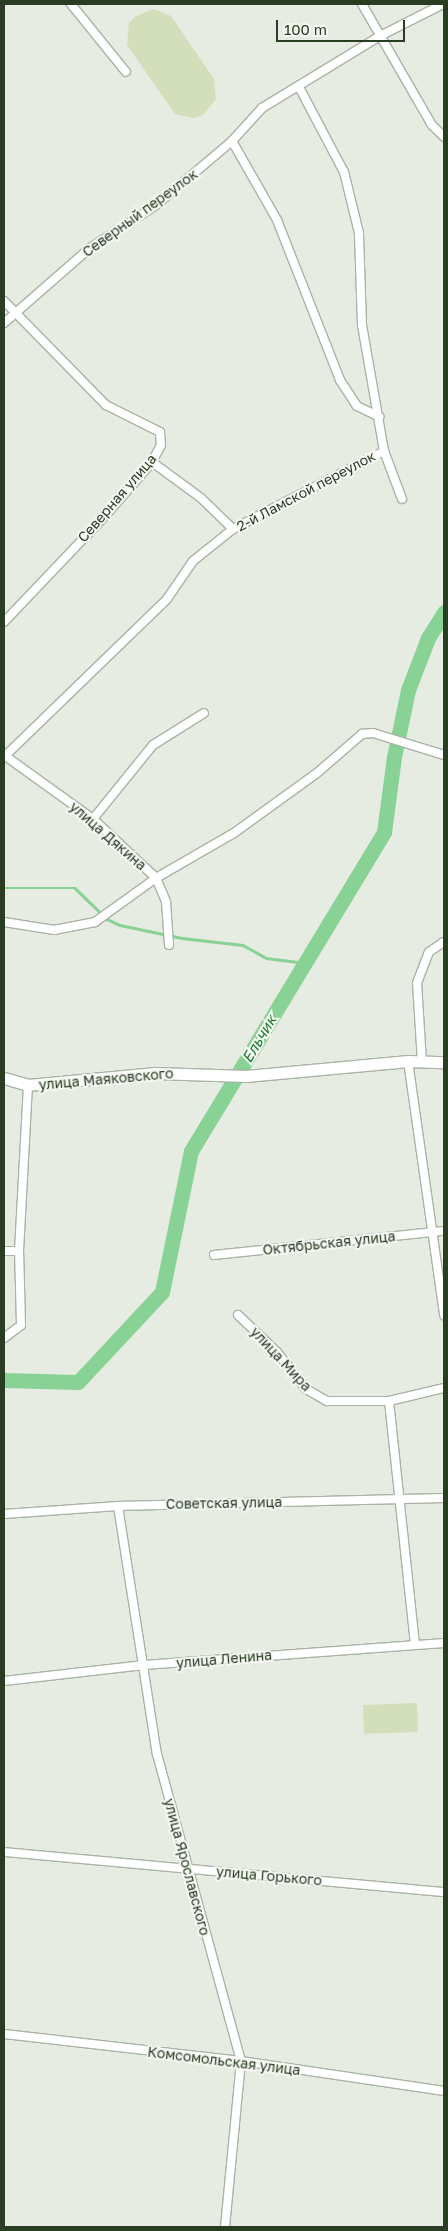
<!DOCTYPE html>
<html>
<head>
<meta charset="utf-8">
<style>
  body { margin:0 }
  #map { position:relative; width:448px; height:2231px; overflow:hidden; background:#e6ece1; font-family:"Golos Text",sans-serif }
  div>[style] { position:absolute }
  [style*='--x'] { left:calc(var(--x)*1px); top:calc(var(--y)*1px); width:calc(var(--w)*1px); rotate:calc(var(--a)*1deg) }
  .green>* { inset:0; background:#d3deba; transform-origin:0 0 }
  .stream>* { height:2.5px; margin:-1.25px; padding:0 1.25px; transform-origin:1.25px; border-radius:1.25px; background:#88d295 }
  .river>* { height:15px; margin:-7.5px; padding:0 7.5px; transform-origin:7.5px; border-radius:7.5px; background:#88d295 }
  .roads { filter:drop-shadow(1px 0 #a9b4a4) drop-shadow(-1px 0 #a9b4a4) drop-shadow(0 1px #a9b4a4) drop-shadow(0 -1px #a9b4a4) }
  .street>* { height:8px; margin:-4px; padding:0 4px; transform-origin:4px; border-radius:4px; background:#fff }
  .secondary>* { height:11px; margin:-5.5px; padding:0 5.5px; transform-origin:5.5px; border-radius:5.5px; background:#fff }
  span { translate:-50% -50%; white-space:nowrap; text-align:center; line-height:1.15; -webkit-text-stroke:4px #f5f8f2; paint-order:stroke }
  .street-label { font-size:14px; color:#283d21 }
  .water-label { font-size:15px; color:#1a7a2d; font-style:italic }
  .frame { position:absolute; inset:0; border:5px solid #283d21; pointer-events:none }
  .scale { position:absolute; left:276px; top:20px; width:129px; height:22px; box-sizing:border-box; border:2px solid #283d21; border-top:0; padding-left:6px; font-size:15px; line-height:18px; white-space:nowrap; color:#283d21; -webkit-text-stroke:4px #f5f8f2; paint-order:stroke }
</style>
</head>
<body>
<div id="map">
  <div class="green">
    <i style="clip-path:polygon(154px 9px,171px 16px,214px 79px,216px 99px,203px 115px,193px 118px,175px 114px,127px 45px,129px 23px,136px 16px)"></i>
    <i style="left:417px;top:1703px;width:29px;height:54px;rotate:88deg"></i>
  </div>
  <div class="stream">
    <i style="--x:4;--y:888;--w:71;--a:0"></i>
    <i style="--x:75;--y:888;--w:45;--a:44.1"></i>
    <i style="--x:107;--y:919;--w:14;--a:25"></i>
    <i style="--x:120;--y:925;--w:63;--a:11.8"></i>
    <i style="--x:182;--y:938;--w:61;--a:6.5"></i>
    <i style="--x:243;--y:945;--w:26;--a:29"></i>
    <i style="--x:266;--y:958;--w:40;--a:7.1"></i>
  </div>
  <div class="river">
    <i style="--x:4;--y:1380;--w:74;--a:1.5"></i>
    <i style="--x:78;--y:1382;--w:123;--a:-47"></i>
    <i style="--x:162;--y:1292;--w:144;--a:-78.4"></i>
    <i style="--x:191;--y:1151;--w:373;--a:-58.8"></i>
    <i style="--x:384;--y:832;--w:76;--a:-82.4"></i>
    <i style="--x:394;--y:757;--w:68;--a:-78.2"></i>
    <i style="--x:408;--y:690;--w:56;--a:-69"></i>
    <i style="--x:428;--y:638;--w:31;--a:-58"></i>
  </div>
  <div class="roads">
    <div class="street">
      <i style="--x:71;--y:4;--w:87;--a:51"></i>
      <i style="--x:362;--y:4;--w:140;--a:60"></i>
      <i style="--x:432;--y:125;--w:17;--a:45"></i>
      <i style="--x:232;--y:141;--w:91;--a:60.3"></i>
      <i style="--x:277;--y:220;--w:172;--a:68.5"></i>
      <i style="--x:340;--y:380;--w:31;--a:57"></i>
      <i style="--x:357;--y:406;--w:25;--a:26"></i>
      <i style="--x:4;--y:301;--w:146;--a:45.6"></i>
      <i style="--x:106;--y:405;--w:60;--a:26.6"></i>
      <i style="--x:160;--y:432;--w:13;--a:86"></i>
      <i style="--x:161;--y:445;--w:19;--a:118"></i>
      <i style="--x:152;--y:462;--w:73;--a:131.1"></i>
      <i style="--x:104;--y:517;--w:145;--a:133.6"></i>
      <i style="--x:4;--y:323;--w:114;--a:-41.1"></i>
      <i style="--x:90;--y:248;--w:79;--a:-33.1"></i>
      <i style="--x:156;--y:205;--w:39;--a:-40"></i>
      <i style="--x:186;--y:180;--w:60;--a:-40.3"></i>
      <i style="--x:232;--y:141;--w:45;--a:-47.7"></i>
      <i style="--x:262;--y:108;--w:138;--a:-31.4"></i>
      <i style="--x:380;--y:36;--w:71;--a:-26.9"></i>
      <i style="--x:384;--y:451;--w:51;--a:69.4"></i>
      <i style="--x:152;--y:462;--w:61;--a:36.3"></i>
      <i style="--x:201;--y:498;--w:45;--a:44.1"></i>
      <i style="--x:4;--y:755;--w:110;--a:35.7"></i>
      <i style="--x:93;--y:819;--w:86;--a:43.1"></i>
      <i style="--x:156;--y:878;--w:26;--a:67"></i>
      <i style="--x:166;--y:902;--w:43;--a:86"></i>
      <i style="--x:4;--y:757;--w:227;--a:-44.1"></i>
      <i style="--x:167;--y:599;--w:46;--a:-55.6"></i>
      <i style="--x:193;--y:561;--w:51;--a:-38.7"></i>
      <i style="--x:233;--y:529;--w:170;--a:-27.3"></i>
      <i style="--x:384;--y:451;--w:128;--a:-99.9"></i>
      <i style="--x:362;--y:325;--w:92;--a:-91.9"></i>
      <i style="--x:359;--y:233;--w:63;--a:-103.8"></i>
      <i style="--x:344;--y:172;--w:96;--a:-117.9"></i>
      <i style="--x:93;--y:819;--w:95;--a:-51"></i>
      <i style="--x:153;--y:745;--w:60;--a:-32.1"></i>
      <i style="--x:4;--y:922;--w:51;--a:9.1"></i>
      <i style="--x:54;--y:930;--w:42;--a:-11"></i>
      <i style="--x:95;--y:922;--w:75;--a:-35.8"></i>
      <i style="--x:156;--y:878;--w:90;--a:-30"></i>
      <i style="--x:234;--y:833;--w:102;--a:-35.9"></i>
      <i style="--x:317;--y:773;--w:60;--a:-40.9"></i>
      <i style="--x:362;--y:734;--w:11;--a:-5"></i>
      <i style="--x:373;--y:733;--w:74;--a:17.2"></i>
      <i style="--x:408;--y:1061;--w:257;--a:81.9"></i>
      <i style="--x:422;--y:1062;--w:79;--a:-93.6"></i>
      <i style="--x:417;--y:983;--w:33;--a:-69"></i>
      <i style="--x:429;--y:952;--w:18;--a:-34"></i>
      <i style="--x:4;--y:1251;--w:15;--a:0"></i>
      <i style="--x:214;--y:1255;--w:231;--a:-6"></i>
      <i style="--x:238;--y:1315;--w:54;--a:43.5"></i>
      <i style="--x:277;--y:1352;--w:47;--a:51.9"></i>
      <i style="--x:306;--y:1389;--w:24;--a:30"></i>
      <i style="--x:327;--y:1401;--w:62;--a:0"></i>
      <i style="--x:389;--y:1401;--w:57;--a:-13.3"></i>
      <i style="--x:4;--y:1338;--w:21;--a:-37"></i>
      <i style="--x:21;--y:1325;--w:74;--a:-91.5"></i>
      <i style="--x:19;--y:1251;--w:166;--a:-86.9"></i>
      <i style="--x:389;--y:1401;--w:244;--a:83.9"></i>
      <i style="--x:118;--y:1506;--w:251;--a:81.1"></i>
      <i style="--x:157;--y:1754;--w:318;--a:74.7"></i>
      <i style="--x:241;--y:2061;--w:167;--a:95.5"></i>
      <i style="--x:4;--y:1514;--w:114;--a:-4"></i>
      <i style="--x:118;--y:1506;--w:326;--a:-1.4"></i>
      <i style="--x:4;--y:1681;--w:141;--a:-6.5"></i>
      <i style="--x:144;--y:1665;--w:301;--a:-4.2"></i>
      <i style="--x:4;--y:1852;--w:442;--a:5.2"></i>
      <i style="--x:4;--y:2034;--w:239;--a:6.5"></i>
      <i style="--x:241;--y:2061;--w:205;--a:8.4"></i>
    </div>
    <div class="secondary">
      <i style="--x:4;--y:1078;--w:25;--a:16"></i>
      <i style="--x:28;--y:1085;--w:128;--a:-5.4"></i>
      <i style="--x:155;--y:1073;--w:91;--a:1.9"></i>
      <i style="--x:246;--y:1076;--w:163;--a:-5.3"></i>
      <i style="--x:408;--y:1061;--w:36;--a:2"></i>
    </div>
  </div>
  <div class="street-label">
    <span style="left:140px;top:213px;rotate:-36deg">Северный переулок</span>
    <span style="left:306px;top:491px;rotate:-28deg">2-й Ламской переулок</span>
    <span style="left:117px;top:498px;rotate:-49deg">Северная улица</span>
    <span style="left:108px;top:836px;rotate:41deg">улица Дякина</span>
    <span style="left:106px;top:1079px;rotate:-5deg">улица Маяковского</span>
    <span style="left:329px;top:1243px;rotate:-6deg">Октябрьская улица</span>
    <span style="left:281px;top:1359px;rotate:47deg">улица Мира</span>
    <span style="left:224px;top:1503px;rotate:-1deg">Советская улица</span>
    <span style="left:224px;top:1659px;rotate:-5deg">улица Ленина</span>
    <span style="left:187px;top:1867px;rotate:75deg">улица Ярославского</span>
    <span style="left:269px;top:1876px;rotate:5deg">улица Горького</span>
    <span style="left:224px;top:2061px;rotate:7deg">Комсомольская улица</span>
  </div>
  <div class="water-label">
    <span style="left:259px;top:1039px;rotate:-59deg">Ельчик</span>
  </div>
  <div class="frame"></div>
  <div class="scale">100 m</div>
</div>
</body>
</html>
